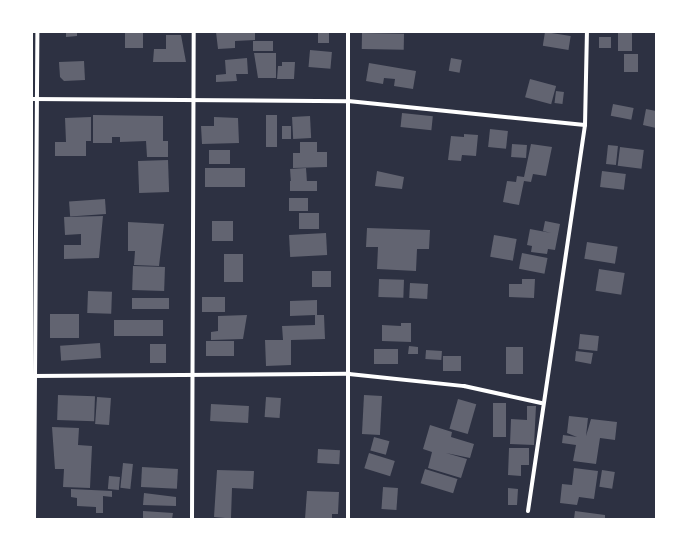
<!DOCTYPE html>
<html>
<head>
<meta charset="utf-8">
<style>
  body { margin:0 }
  #map { position:relative; width:688px; height:551px; overflow:hidden; background:#2d3142; font-family:Roboto,sans-serif }
  div>[style] { position:absolute }
  [style*='--x'] { left:calc(var(--x)*1px); top:calc(var(--y)*1px); width:calc(var(--w)*1px); rotate:calc(var(--a)*1deg) }
  .building>* { inset:0; background:#626471; transform-origin:0 0 }
  .minor>* { height:4px; margin:-2px; padding:0 2px; transform-origin:2px; border-radius:2px; background:#fff }
  span { translate:-50% -50%; white-space:nowrap; text-align:center; line-height:1.15; -webkit-text-stroke:3px #fff; paint-order:stroke }
  .frame { position:absolute; inset:0; border:33px solid #fff; pointer-events:none }
</style>
</head>
<body>
<div id="map">
  <div class="building">
    <i style="clip-path:polygon(66px 32px,77px 32px,77px 36px,66px 37px)"></i>
    <i style="left:125px;top:32px;width:18px;height:16px"></i>
    <i style="clip-path:polygon(216px 32px,255px 32px,255px 40px,235px 41px,235px 48px,218px 49px)"></i>
    <i style="left:318px;top:32px;width:11px;height:11px"></i>
    <i style="left:545px;top:32px;width:26px;height:14px;rotate:9deg"></i>
    <i style="left:618px;top:32px;width:14px;height:19px"></i>
    <i style="left:362px;top:33px;width:42px;height:16px;rotate:1deg"></i>
    <i style="clip-path:polygon(166px 35px,181px 35px,186px 62px,153px 62px,154px 49px,166px 49px)"></i>
    <i style="left:599px;top:37px;width:12px;height:11px"></i>
    <i style="left:273px;top:41px;width:10px;height:20px;rotate:90deg"></i>
    <i style="left:310px;top:50px;width:22px;height:17px;rotate:5deg"></i>
    <i style="clip-path:polygon(254px 53px,276px 53px,276px 78px,258px 78px)"></i>
    <i style="left:638px;top:54px;width:18px;height:14px;rotate:90deg"></i>
    <i style="clip-path:polygon(247px 58px,248px 74px,236px 74px,237px 81px,216px 82px,216px 75px,226px 74px,225px 60px)"></i>
    <i style="left:451px;top:58px;width:11px;height:13px;rotate:10deg"></i>
    <i style="clip-path:polygon(84px 61px,85px 80px,64px 81px,60px 77px,59px 62px)"></i>
    <i style="clip-path:polygon(282px 62px,295px 62px,294px 79px,277px 79px,278px 66px,282px 66px)"></i>
    <i style="clip-path:polygon(369px 63px,416px 71px,413px 89px,394px 86px,395px 79px,384px 78px,383px 84px,366px 81px)"></i>
    <i style="left:530px;top:79px;width:27px;height:19px;rotate:15deg"></i>
    <i style="left:556px;top:91px;width:8px;height:12px;rotate:7deg"></i>
    <i style="left:613px;top:104px;width:21px;height:12px;rotate:11deg"></i>
    <i style="clip-path:polygon(646px 109px,656px 111px,656px 128px,643px 125px)"></i>
    <i style="left:402px;top:113px;width:31px;height:14px;rotate:6deg"></i>
    <i style="clip-path:polygon(93px 115px,163px 116px,163px 141px,168px 141px,168px 157px,147px 157px,146px 141px,120px 142px,120px 137px,112px 137px,112px 143px,93px 143px)"></i>
    <i style="left:266px;top:115px;width:11px;height:32px"></i>
    <i style="left:310px;top:116px;width:22px;height:18px;rotate:87deg"></i>
    <i style="clip-path:polygon(91px 117px,91px 141px,86px 141px,86px 156px,55px 156px,55px 142px,66px 142px,65px 118px)"></i>
    <i style="clip-path:polygon(214px 117px,238px 118px,239px 143px,202px 144px,201px 126px,214px 126px)"></i>
    <i style="left:291px;top:126px;width:13px;height:9px;rotate:90deg"></i>
    <i style="left:490px;top:129px;width:18px;height:18px;rotate:6deg"></i>
    <i style="clip-path:polygon(464px 134px,478px 135px,476px 156px,462px 155px,461px 161px,448px 160px,451px 136px,464px 137px)"></i>
    <i style="clip-path:polygon(300px 142px,317px 142px,317px 152px,327px 152px,327px 167px,293px 168px,293px 153px,300px 153px)"></i>
    <i style="left:512px;top:144px;width:15px;height:13px;rotate:4deg"></i>
    <i style="clip-path:polygon(531px 144px,552px 147px,546px 176px,533px 174px,531px 182px,524px 181px,519px 205px,503px 202px,507px 181px,516px 182px,517px 176px,524px 177px)"></i>
    <i style="left:608px;top:145px;width:10px;height:19px;rotate:6deg"></i>
    <i style="left:620px;top:147px;width:24px;height:19px;rotate:7deg"></i>
    <i style="left:230px;top:150px;width:14px;height:21px;rotate:90deg"></i>
    <i style="left:168px;top:160px;width:32px;height:30px;rotate:88deg"></i>
    <i style="left:245px;top:168px;width:19px;height:40px;rotate:90deg"></i>
    <i style="left:306px;top:168px;width:13px;height:16px;rotate:86deg"></i>
    <i style="clip-path:polygon(377px 171px,404px 177px,402px 189px,375px 186px)"></i>
    <i style="left:602px;top:171px;width:24px;height:16px;rotate:7deg"></i>
    <i style="left:317px;top:181px;width:10px;height:27px;rotate:90deg"></i>
    <i style="left:289px;top:198px;width:19px;height:13px"></i>
    <i style="left:105px;top:199px;width:15px;height:36px;rotate:86deg"></i>
    <i style="left:319px;top:213px;width:16px;height:20px;rotate:90deg"></i>
    <i style="clip-path:polygon(103px 216px,99px 258px,64px 259px,64px 245px,81px 245px,81px 234px,65px 235px,64px 217px)"></i>
    <i style="left:212px;top:221px;width:21px;height:20px"></i>
    <i style="clip-path:polygon(545px 221px,560px 224px,555px 250px,548px 249px,547px 254px,531px 252px,532px 246px,527px 245px,530px 229px,551px 233px,543px 231px)"></i>
    <i style="clip-path:polygon(128px 222px,164px 224px,159px 266px,134px 265px,135px 251px,128px 251px)"></i>
    <i style="clip-path:polygon(367px 228px,430px 230px,429px 249px,417px 249px,416px 271px,377px 269px,378px 247px,366px 247px)"></i>
    <i style="left:326px;top:233px;width:22px;height:37px;rotate:87deg"></i>
    <i style="left:494px;top:235px;width:23px;height:22px;rotate:10deg"></i>
    <i style="left:587px;top:242px;width:31px;height:17px;rotate:9deg"></i>
    <i style="left:522px;top:253px;width:26px;height:16px;rotate:11deg"></i>
    <i style="left:224px;top:254px;width:19px;height:28px"></i>
    <i style="left:133px;top:266px;width:32px;height:24px;rotate:2deg"></i>
    <i style="left:599px;top:269px;width:26px;height:22px;rotate:9deg"></i>
    <i style="left:312px;top:271px;width:19px;height:16px"></i>
    <i style="left:379px;top:279px;width:25px;height:18px;rotate:2deg"></i>
    <i style="clip-path:polygon(522px 279px,535px 279px,534px 298px,509px 297px,509px 284px,522px 284px)"></i>
    <i style="left:410px;top:283px;width:18px;height:15px;rotate:3deg"></i>
    <i style="left:88px;top:291px;width:24px;height:22px;rotate:2deg"></i>
    <i style="left:202px;top:297px;width:23px;height:15px"></i>
    <i style="left:169px;top:298px;width:11px;height:37px;rotate:90deg"></i>
    <i style="clip-path:polygon(317px 300px,317px 315px,324px 315px,325px 339px,291px 340px,291px 365px,266px 366px,265px 340px,283px 340px,282px 326px,315px 325px,315px 315px,290px 316px,290px 301px)"></i>
    <i style="left:50px;top:314px;width:29px;height:24px"></i>
    <i style="clip-path:polygon(247px 315px,243px 339px,211px 340px,211px 332px,218px 331px,218px 316px)"></i>
    <i style="left:163px;top:320px;width:16px;height:49px;rotate:90deg"></i>
    <i style="clip-path:polygon(401px 323px,411px 323px,411px 342px,382px 341px,382px 325px,401px 326px)"></i>
    <i style="left:580px;top:334px;width:19px;height:15px;rotate:6deg"></i>
    <i style="left:234px;top:341px;width:15px;height:28px;rotate:90deg"></i>
    <i style="left:100px;top:343px;width:15px;height:40px;rotate:86deg"></i>
    <i style="left:166px;top:344px;width:19px;height:16px;rotate:90deg"></i>
    <i style="clip-path:polygon(409px 346px,418px 347px,418px 354px,408px 354px)"></i>
    <i style="left:506px;top:347px;width:17px;height:27px"></i>
    <i style="left:374px;top:349px;width:24px;height:15px"></i>
    <i style="left:426px;top:350px;width:16px;height:9px;rotate:4deg"></i>
    <i style="clip-path:polygon(576px 351px,593px 353px,591px 364px,575px 361px)"></i>
    <i style="left:443px;top:356px;width:18px;height:15px"></i>
    <i style="left:58px;top:395px;width:37px;height:25px;rotate:2deg"></i>
    <i style="left:364px;top:395px;width:18px;height:39px;rotate:3deg"></i>
    <i style="left:97px;top:397px;width:14px;height:27px;rotate:4deg"></i>
    <i style="left:266px;top:397px;width:15px;height:20px;rotate:4deg"></i>
    <i style="left:458px;top:399px;width:19px;height:31px;rotate:16deg"></i>
    <i style="left:493px;top:403px;width:13px;height:34px"></i>
    <i style="left:211px;top:404px;width:38px;height:17px;rotate:3deg"></i>
    <i style="clip-path:polygon(527px 406px,536px 406px,534px 445px,510px 444px,511px 419px,527px 420px)"></i>
    <i style="clip-path:polygon(569px 416px,588px 418px,586px 436px,591px 419px,617px 422px,615px 440px,600px 438px,596px 464px,573px 461px,576px 445px,562px 443px,563px 435px,577px 437px,567px 433px)"></i>
    <i style="clip-path:polygon(430px 425px,452px 432px,451px 437px,474px 444px,470px 458px,446px 453px,467px 459px,461px 478px,428px 468px,432px 452px,423px 449px)"></i>
    <i style="clip-path:polygon(52px 427px,79px 428px,78px 445px,92px 446px,90px 488px,63px 487px,64px 469px,55px 469px)"></i>
    <i style="left:374px;top:437px;width:16px;height:14px;rotate:15deg"></i>
    <i style="clip-path:polygon(509px 448px,529px 448px,529px 465px,521px 465px,521px 476px,508px 475px)"></i>
    <i style="left:318px;top:449px;width:22px;height:14px;rotate:3deg"></i>
    <i style="left:369px;top:453px;width:27px;height:16px;rotate:17deg"></i>
    <i style="left:123px;top:463px;width:10px;height:25px;rotate:6deg"></i>
    <i style="left:142px;top:467px;width:36px;height:20px;rotate:3deg"></i>
    <i style="clip-path:polygon(574px 468px,598px 471px,594px 499px,579px 497px,577px 505px,560px 503px,562px 484px,572px 485px)"></i>
    <i style="left:425px;top:469px;width:34px;height:15px;rotate:17deg"></i>
    <i style="clip-path:polygon(217px 470px,254px 471px,253px 489px,232px 488px,231px 518px,236px 519px,214px 517px)"></i>
    <i style="left:602px;top:470px;width:13px;height:17px;rotate:9deg"></i>
    <i style="left:109px;top:476px;width:11px;height:13px;rotate:5deg"></i>
    <i style="left:383px;top:487px;width:15px;height:22px;rotate:4deg"></i>
    <i style="clip-path:polygon(508px 488px,518px 489px,517px 505px,508px 505px)"></i>
    <i style="clip-path:polygon(71px 489px,112px 491px,112px 497px,103px 496px,103px 513px,96px 513px,96px 507px,77px 506px,77px 498px,71px 497px)"></i>
    <i style="clip-path:polygon(307px 491px,339px 492px,338px 514px,332px 514px,332px 519px,305px 519px)"></i>
    <i style="clip-path:polygon(144px 493px,176px 497px,176px 506px,143px 505px)"></i>
    <i style="clip-path:polygon(143px 511px,173px 513px,172px 519px,143px 519px)"></i>
    <i style="clip-path:polygon(575px 511px,605px 515px,605px 519px,574px 519px)"></i>
  </div>
  <div class="minor">
    <i style="--x:348;--y:32;--w:487;--a:90"></i>
    <i style="--x:32;--y:99;--w:316;--a:0.4"></i>
    <i style="--x:348;--y:101;--w:238;--a:5.8"></i>
    <i style="--x:32;--y:376;--w:317;--a:-0.4"></i>
    <i style="--x:349;--y:374;--w:116;--a:6"></i>
    <i style="--x:464;--y:386;--w:79;--a:12.4"></i>
    <i style="--x:528;--y:511;--w:390;--a:-81.6"></i>
    <i style="--x:585;--y:125;--w:93;--a:-88.8"></i>
    <i style="--x:34;--y:519;--w:487;--a:-89.6"></i>
    <i style="--x:192;--y:519;--w:487;--a:-89.8"></i>
  </div>
  <div class="frame"></div>
</div>
</body>
</html>
